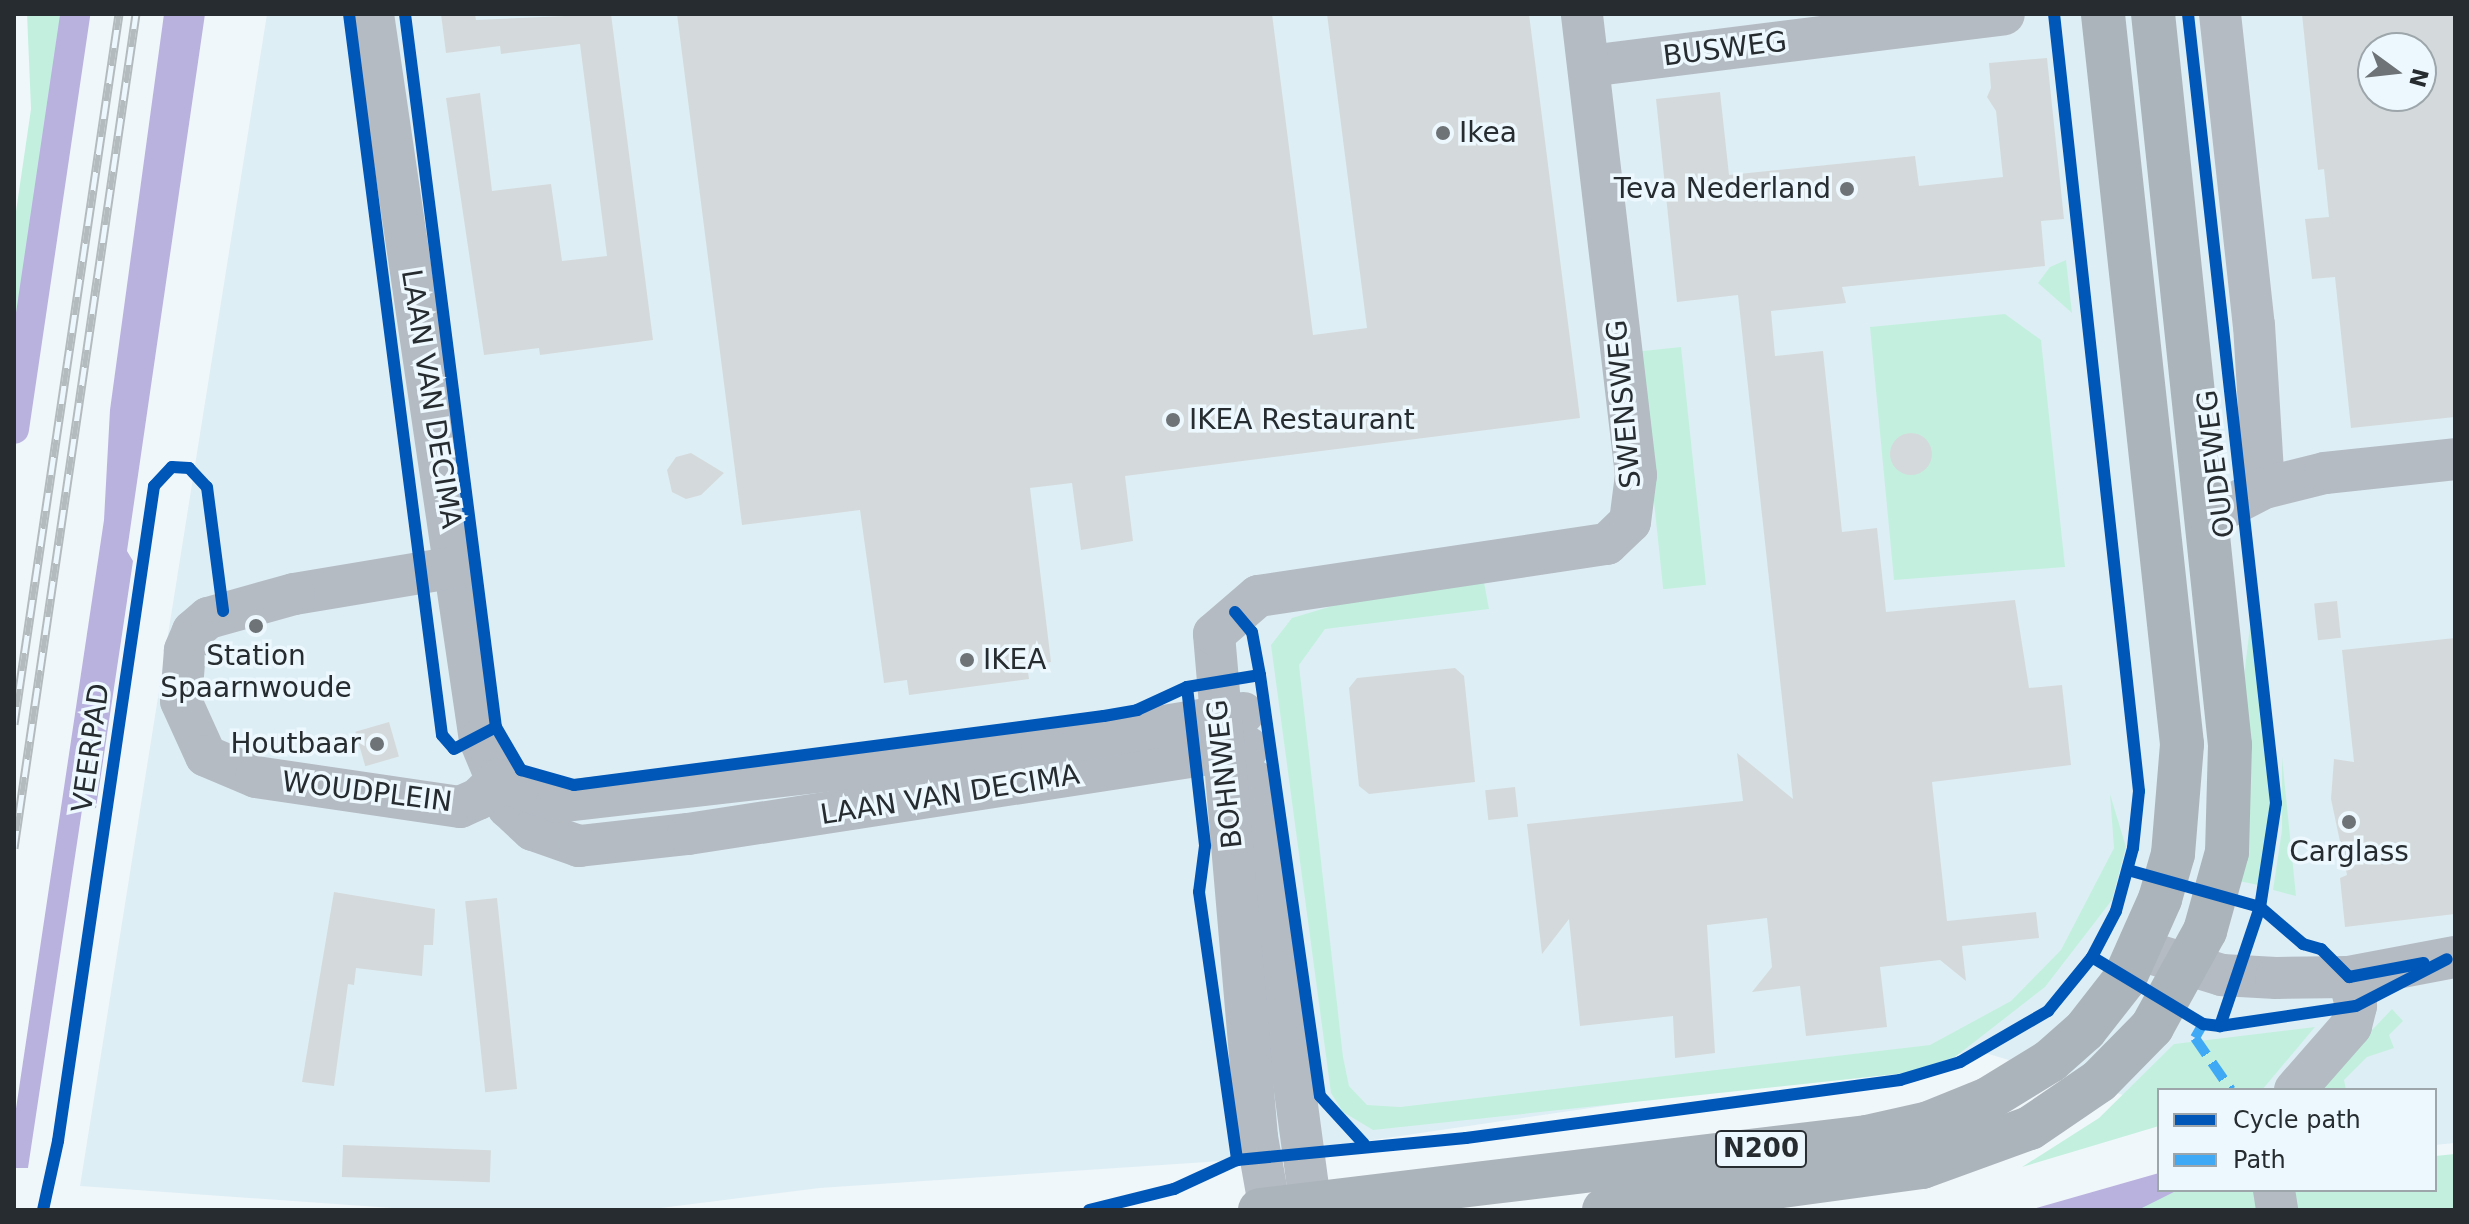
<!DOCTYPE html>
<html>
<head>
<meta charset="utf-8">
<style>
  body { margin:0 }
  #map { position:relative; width:2469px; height:1224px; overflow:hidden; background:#f0f7fa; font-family:"DejaVu Sans",sans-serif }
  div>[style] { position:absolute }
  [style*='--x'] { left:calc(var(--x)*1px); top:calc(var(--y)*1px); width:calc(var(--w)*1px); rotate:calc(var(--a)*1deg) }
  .built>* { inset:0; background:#deeef5 }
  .green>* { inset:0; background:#c3f0de; transform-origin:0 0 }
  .water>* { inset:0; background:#b9b2df }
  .canal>* { height:30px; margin:-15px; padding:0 15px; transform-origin:15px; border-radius:15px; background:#b9b2df }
  .building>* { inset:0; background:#d4dadb; transform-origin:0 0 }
  .round { border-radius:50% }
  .minor>* { height:42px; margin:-21px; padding:0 21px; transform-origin:21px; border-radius:21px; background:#b4bbc3 }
  .major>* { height:44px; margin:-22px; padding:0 22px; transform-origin:22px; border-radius:22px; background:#acb4bb }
  .rail>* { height:9px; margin-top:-4.5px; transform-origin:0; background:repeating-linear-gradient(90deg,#ecf8fe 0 18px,#b4bbbe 0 36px); box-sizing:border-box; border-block:2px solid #b4bbbe }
  .quiet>* { height:10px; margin-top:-5px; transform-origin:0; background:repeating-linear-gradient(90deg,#3fa9f5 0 20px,transparent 0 30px) }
  .cycleway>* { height:12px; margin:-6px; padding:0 6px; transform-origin:6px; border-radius:6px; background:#0057b8 }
  .dots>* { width:22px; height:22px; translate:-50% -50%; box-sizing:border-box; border:4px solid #ecf8fe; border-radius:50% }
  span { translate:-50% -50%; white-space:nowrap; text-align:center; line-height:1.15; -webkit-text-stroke:7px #ecf8fe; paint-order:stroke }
  .shield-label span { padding:2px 6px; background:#ecf8fe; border:2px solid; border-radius:6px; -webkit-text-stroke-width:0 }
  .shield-label { font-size:26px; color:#262c2f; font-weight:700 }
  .street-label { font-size:28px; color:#262c2f }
  .poi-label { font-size:28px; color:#262c2f }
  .left { translate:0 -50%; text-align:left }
  .right { translate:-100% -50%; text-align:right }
  .frame { position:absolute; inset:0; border:16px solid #262c2f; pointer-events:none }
  .legend { position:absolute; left:2157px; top:1088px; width:280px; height:104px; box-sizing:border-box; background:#ecf8fe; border:2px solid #9da6ab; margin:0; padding:10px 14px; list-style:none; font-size:24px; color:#262c2f }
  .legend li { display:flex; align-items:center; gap:16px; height:40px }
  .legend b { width:40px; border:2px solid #9da6ab }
  .north { position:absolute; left:2357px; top:32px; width:80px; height:80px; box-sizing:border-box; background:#ecf8fe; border:2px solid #9da6ab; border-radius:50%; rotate:105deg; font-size:22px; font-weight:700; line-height:32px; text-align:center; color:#262c2f }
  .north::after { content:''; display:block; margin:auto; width:28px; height:36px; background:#6d7376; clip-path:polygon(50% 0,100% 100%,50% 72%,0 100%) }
</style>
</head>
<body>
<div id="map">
  <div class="built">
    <i style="clip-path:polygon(evenodd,267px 14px,2455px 14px,2455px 1143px,2435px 1145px,2435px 1090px,2159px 1090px,2159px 1106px,1979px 1051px,1237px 1160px,820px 1188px,645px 1210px,420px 1210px,80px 1186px,267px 14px,2373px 48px,2421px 48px,2421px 96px,2373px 96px,2373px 48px)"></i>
  </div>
  <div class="green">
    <i style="clip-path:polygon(27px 14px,65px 14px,14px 378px,14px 225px,31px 109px)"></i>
    <i style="clip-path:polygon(2066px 260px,2072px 313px,2038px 283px,2050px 267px)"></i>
    <i style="clip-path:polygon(2005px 314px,2041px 340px,2065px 567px,1894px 580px,1870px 327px)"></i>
    <i style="left:1681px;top:347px;width:239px;height:43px;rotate:84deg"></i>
    <i style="clip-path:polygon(1484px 582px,1489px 609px,1325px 629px,1299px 665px,1343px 1057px,1349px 1086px,1367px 1105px,1400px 1107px,1930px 1045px,2011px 1001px,2061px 950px,2114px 848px,2110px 794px,2126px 847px,2112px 900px,2045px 987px,1955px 1057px,1906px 1073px,1373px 1130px,1343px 1112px,1331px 1093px,1271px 645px,1292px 618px,1359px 598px)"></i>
    <i style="clip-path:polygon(2251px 618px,2270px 805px,2258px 885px,2239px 881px,2244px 677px)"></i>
    <i style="clip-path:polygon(2282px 757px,2296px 896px,2273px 890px,2282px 830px)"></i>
    <i style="clip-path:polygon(2392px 1009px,2403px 1021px,2389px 1035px,2394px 1048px,2367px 1057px,2344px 1080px,2346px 1090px,2315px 1090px)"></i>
    <i style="clip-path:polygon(2315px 1027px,2262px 1090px,2159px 1090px,2159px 1126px,2022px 1167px,2099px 1118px,2174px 1044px)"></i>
    <i style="clip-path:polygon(2455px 1154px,2455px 1210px,2295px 1210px,2293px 1190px,2435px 1190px,2435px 1156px)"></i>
    <i style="clip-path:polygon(2178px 1190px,2262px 1190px,2265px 1210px,2134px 1210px)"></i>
  </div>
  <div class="water">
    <i style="clip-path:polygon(164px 14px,205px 14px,127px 551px,133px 561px,96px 808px,82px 810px,28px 1168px,14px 1168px,14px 1122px,104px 520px,110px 410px)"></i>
    <i style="clip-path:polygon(2159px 1173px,2159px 1190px,2178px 1190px,2138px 1210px,2029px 1210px)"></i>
  </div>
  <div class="canal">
    <i style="--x:14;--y:429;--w:419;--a:-81.6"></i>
  </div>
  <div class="building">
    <i style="clip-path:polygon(441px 14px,475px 14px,476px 20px,611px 14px,653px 340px,540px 355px,539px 348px,484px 355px,446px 98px,480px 93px,492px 191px,551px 184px,562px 261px,607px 256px,580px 44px,501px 54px,500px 46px,446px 53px)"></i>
    <i style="clip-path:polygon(677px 14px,1272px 14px,1313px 335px,1367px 328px,1327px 14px,1529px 14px,1580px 418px,1125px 476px,1133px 541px,1081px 550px,1072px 483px,1030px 488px,1051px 662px,1027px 665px,1029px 679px,909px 695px,907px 680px,884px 683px,860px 510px,742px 525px)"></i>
    <i style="clip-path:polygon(evenodd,2302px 14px,2455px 14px,2455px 417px,2351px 428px,2335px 277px,2312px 279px,2305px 219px,2329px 217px,2324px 169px,2318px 170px,2302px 14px,2373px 48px,2421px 48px,2421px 96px,2373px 96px,2373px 48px)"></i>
    <i style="clip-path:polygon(2047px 58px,2064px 219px,2041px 221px,2045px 266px,1842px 287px,1846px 303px,1771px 311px,1775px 356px,1823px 351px,1842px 532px,1877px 528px,1886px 612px,2015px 600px,2029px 688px,2062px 685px,2071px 765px,1932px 782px,1947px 921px,2036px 912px,2039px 938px,1962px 946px,1966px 981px,1940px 960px,1880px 967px,1887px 1027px,1806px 1036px,1800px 986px,1752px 992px,1772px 967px,1767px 918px,1707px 925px,1715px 1053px,1675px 1058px,1673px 1016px,1580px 1026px,1569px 919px,1542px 954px,1527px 824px,1743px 801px,1737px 753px,1793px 799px,1738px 295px,1677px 302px,1656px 99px,1720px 92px,1729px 175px,1915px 156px,1919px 186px,2003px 177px,1996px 111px,1987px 97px,1991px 88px,1989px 63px)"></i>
    <i class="round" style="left:1890px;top:433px;width:42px;height:42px"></i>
    <i style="clip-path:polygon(691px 453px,724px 473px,701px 495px,686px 499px,672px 492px,667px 470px,676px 457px)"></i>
    <i style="left:2337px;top:601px;width:37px;height:23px;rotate:84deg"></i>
    <i style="clip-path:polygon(2455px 638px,2455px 914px,2345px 927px,2340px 878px,2347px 875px,2331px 799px,2334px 759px,2354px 762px,2342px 650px)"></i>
    <i style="clip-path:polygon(1455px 668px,1464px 676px,1475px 782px,1369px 794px,1359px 786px,1349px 688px,1357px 678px)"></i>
    <i style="left:389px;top:722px;width:36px;height:35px;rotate:74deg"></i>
    <i style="left:1515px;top:787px;width:30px;height:30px;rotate:84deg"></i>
    <i style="clip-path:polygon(334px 892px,435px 909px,433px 945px,424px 945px,422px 976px,356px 968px,354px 985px,348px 984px,334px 1086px,302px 1082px)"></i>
    <i style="left:497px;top:898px;width:192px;height:32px;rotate:84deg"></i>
    <i style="left:343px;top:1145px;width:148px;height:32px;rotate:2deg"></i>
  </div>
  <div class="minor">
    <i style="--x:373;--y:14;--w:734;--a:81.62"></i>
    <i style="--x:480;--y:740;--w:73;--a:67.3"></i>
    <i style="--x:508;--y:807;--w:34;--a:43"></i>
    <i style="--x:533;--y:830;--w:49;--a:19.2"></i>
    <i style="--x:579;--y:846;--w:110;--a:-6.3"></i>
    <i style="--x:688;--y:834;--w:567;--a:-8.73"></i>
    <i style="--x:2220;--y:14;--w:313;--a:83.8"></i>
    <i style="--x:2254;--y:325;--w:163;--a:86.5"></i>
    <i style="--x:1589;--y:66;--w:418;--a:-7.1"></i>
    <i style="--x:2206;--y:518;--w:65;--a:-27.3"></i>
    <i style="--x:2264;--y:488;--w:63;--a:-13.8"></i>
    <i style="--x:2325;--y:473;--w:131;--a:-6.1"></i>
    <i style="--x:456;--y:567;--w:164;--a:170.5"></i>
    <i style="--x:294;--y:594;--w:89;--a:164.4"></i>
    <i style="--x:208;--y:618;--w:20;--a:139"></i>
    <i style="--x:193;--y:631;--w:21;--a:113"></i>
    <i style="--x:185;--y:650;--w:51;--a:94.5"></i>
    <i style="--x:181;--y:701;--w:60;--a:65.6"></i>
    <i style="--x:206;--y:756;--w:54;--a:22.8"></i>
    <i style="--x:256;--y:777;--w:206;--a:8.4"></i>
    <i style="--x:460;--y:807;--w:20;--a:-24"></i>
    <i style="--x:478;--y:799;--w:28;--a:-44"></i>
    <i style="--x:498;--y:780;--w:63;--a:20.4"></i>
    <i style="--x:557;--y:802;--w:488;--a:-6.6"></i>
    <i style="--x:1042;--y:746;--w:204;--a:-9.3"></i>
    <i style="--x:1253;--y:780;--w:434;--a:82.3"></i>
    <i style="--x:2140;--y:950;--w:86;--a:17"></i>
    <i style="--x:2222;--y:975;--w:54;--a:3.2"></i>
    <i style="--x:2276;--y:978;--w:73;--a:-0.8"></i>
    <i style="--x:2349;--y:977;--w:108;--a:-10.7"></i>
    <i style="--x:2295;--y:1090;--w:85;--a:-48.8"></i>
    <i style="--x:2351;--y:1026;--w:21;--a:-76"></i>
    <i style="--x:2356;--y:1006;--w:30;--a:-104"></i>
    <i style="--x:2274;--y:1190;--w:20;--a:81"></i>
    <i style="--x:1270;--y:1210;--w:74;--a:-100.1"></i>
    <i style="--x:1257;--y:1137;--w:505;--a:-94.89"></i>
    <i style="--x:1214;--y:634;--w:58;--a:-40.8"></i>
    <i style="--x:1258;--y:596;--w:353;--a:-8.5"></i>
    <i style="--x:1607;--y:544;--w:32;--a:-44"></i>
    <i style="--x:1630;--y:522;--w:47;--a:-82.7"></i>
    <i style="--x:1636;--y:475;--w:464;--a:-96.7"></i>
  </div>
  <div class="major">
    <i style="--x:1260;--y:1210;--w:611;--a:-6.86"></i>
    <i style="--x:1867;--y:1137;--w:64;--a:-12.7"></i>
    <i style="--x:1929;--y:1123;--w:64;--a:-22.1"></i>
    <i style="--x:1988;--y:1099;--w:73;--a:-31.5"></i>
    <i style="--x:2050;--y:1061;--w:47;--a:-41.5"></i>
    <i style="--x:2085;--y:1030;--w:63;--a:-52"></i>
    <i style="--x:2124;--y:980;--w:89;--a:-66"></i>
    <i style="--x:2160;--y:899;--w:47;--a:-73.9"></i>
    <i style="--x:2173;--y:854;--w:110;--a:-85.3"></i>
    <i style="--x:2182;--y:744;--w:734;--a:-96.18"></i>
    <i style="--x:1604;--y:1210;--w:321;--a:-7.7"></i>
    <i style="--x:1922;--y:1167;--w:115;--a:-19.9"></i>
    <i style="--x:2030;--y:1128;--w:83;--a:-34.3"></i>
    <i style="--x:2099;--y:1081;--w:76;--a:-45.5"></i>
    <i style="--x:2152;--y:1027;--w:110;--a:-61.1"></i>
    <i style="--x:2205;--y:931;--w:82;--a:-74.4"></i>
    <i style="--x:2227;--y:852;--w:107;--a:-88.4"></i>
    <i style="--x:2230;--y:745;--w:735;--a:-96.01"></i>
  </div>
  <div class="rail">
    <i style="--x:14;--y:724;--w:718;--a:-81.59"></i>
    <i style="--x:14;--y:848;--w:843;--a:-81.68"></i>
  </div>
  <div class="quiet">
    <i style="--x:2203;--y:1024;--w:16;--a:120"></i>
    <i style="--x:2195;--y:1038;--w:63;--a:55.3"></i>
  </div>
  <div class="cycleway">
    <i style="--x:349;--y:14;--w:727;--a:82.65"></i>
    <i style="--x:442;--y:735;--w:18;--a:49"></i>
    <i style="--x:454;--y:749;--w:47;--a:-27.6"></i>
    <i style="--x:405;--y:14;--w:719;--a:82.73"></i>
    <i style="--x:496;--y:727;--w:50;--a:59.8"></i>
    <i style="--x:521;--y:770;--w:55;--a:15.8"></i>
    <i style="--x:574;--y:785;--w:534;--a:-7.42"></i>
    <i style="--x:1104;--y:716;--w:34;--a:-10"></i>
    <i style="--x:1137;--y:710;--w:55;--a:-24.7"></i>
    <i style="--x:1187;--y:687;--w:74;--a:-9.3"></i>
    <i style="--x:2188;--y:14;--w:794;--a:83.64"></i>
    <i style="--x:2276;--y:803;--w:105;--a:98.7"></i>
    <i style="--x:2260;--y:907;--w:126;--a:108.6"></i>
    <i style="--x:1235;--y:612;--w:26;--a:50"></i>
    <i style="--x:1252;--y:632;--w:44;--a:79.5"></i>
    <i style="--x:1260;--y:675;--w:425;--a:81.9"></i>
    <i style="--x:1320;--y:1096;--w:65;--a:47.5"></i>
    <i style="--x:1187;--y:687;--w:160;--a:83.5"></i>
    <i style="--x:1205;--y:846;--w:46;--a:97.4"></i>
    <i style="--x:1199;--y:892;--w:271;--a:81.9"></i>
    <i style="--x:2128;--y:870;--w:137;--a:15.7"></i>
    <i style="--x:2260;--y:907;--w:57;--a:40.7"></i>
    <i style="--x:2303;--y:944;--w:19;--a:16"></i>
    <i style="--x:2321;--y:949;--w:40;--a:45"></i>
    <i style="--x:2349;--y:977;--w:76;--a:-10.6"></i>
    <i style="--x:2092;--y:957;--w:130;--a:31.1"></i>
    <i style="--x:2203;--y:1024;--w:17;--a:7"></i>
    <i style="--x:2220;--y:1026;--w:137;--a:-8.4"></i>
    <i style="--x:2356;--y:1006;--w:102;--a:-27.3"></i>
    <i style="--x:43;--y:1210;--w:71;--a:-77.7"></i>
    <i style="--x:58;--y:1141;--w:662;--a:-81.66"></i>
    <i style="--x:154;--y:486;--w:26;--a:-47"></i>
    <i style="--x:172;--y:467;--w:17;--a:3"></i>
    <i style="--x:189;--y:468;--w:26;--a:47"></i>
    <i style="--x:207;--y:487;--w:125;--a:82.6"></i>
    <i style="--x:1089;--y:1210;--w:88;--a:-13.9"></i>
    <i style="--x:1174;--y:1189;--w:69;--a:-24.7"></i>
    <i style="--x:1237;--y:1160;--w:230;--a:-5.5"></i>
    <i style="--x:1466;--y:1138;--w:438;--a:-7.6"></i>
    <i style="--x:1900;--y:1080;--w:63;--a:-16.7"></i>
    <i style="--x:1960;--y:1062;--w:102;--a:-30.1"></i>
    <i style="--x:2048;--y:1011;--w:70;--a:-50.8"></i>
    <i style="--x:2092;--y:957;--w:52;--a:-62.4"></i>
    <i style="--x:2116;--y:911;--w:65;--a:-74.9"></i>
    <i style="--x:2133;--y:848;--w:57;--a:-84"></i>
    <i style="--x:2139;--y:791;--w:782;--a:-96.24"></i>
  </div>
  <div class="dots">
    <i style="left:1443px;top:133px;background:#6d7376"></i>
    <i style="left:1847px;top:189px;background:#6d7376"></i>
    <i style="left:1173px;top:420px;background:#6d7376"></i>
    <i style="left:256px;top:626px;background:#6d7376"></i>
    <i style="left:967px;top:660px;background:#6d7376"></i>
    <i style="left:377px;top:744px;background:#6d7376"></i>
    <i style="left:2349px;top:822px;background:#6d7376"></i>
  </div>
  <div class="shield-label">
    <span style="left:1761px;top:1149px">N200</span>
  </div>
  <div class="street-label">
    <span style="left:1725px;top:49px;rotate:-7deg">BUSWEG</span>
    <span style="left:431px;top:399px;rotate:81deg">LAAN VAN DECIMA</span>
    <span style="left:1624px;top:404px;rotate:-95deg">SWENSWEG</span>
    <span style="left:2216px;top:464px;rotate:-97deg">OUDEWEG</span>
    <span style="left:91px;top:748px;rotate:-82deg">VEERPAD</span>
    <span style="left:1225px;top:774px;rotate:-96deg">BOHNWEG</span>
    <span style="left:367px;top:792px;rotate:7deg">WOUDPLEIN</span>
    <span style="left:950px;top:795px;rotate:-9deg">LAAN VAN DECIMA</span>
  </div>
  <div class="poi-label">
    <span class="left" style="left:1459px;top:133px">Ikea</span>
    <span class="right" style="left:1831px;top:189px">Teva Nederland</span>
    <span class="left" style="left:1189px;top:420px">IKEA Restaurant</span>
    <span style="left:256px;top:672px">Station<br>Spaarnwoude</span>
    <span class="left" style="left:983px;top:660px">IKEA</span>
    <span class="right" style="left:361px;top:744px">Houtbaar</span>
    <span style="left:2349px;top:852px">Carglass</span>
  </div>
  <div class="frame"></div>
  <ul class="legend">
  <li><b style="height:10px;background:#0057b8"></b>Cycle path</li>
  <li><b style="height:10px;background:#3fa9f5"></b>Path</li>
  </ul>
  <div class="north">N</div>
</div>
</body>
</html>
